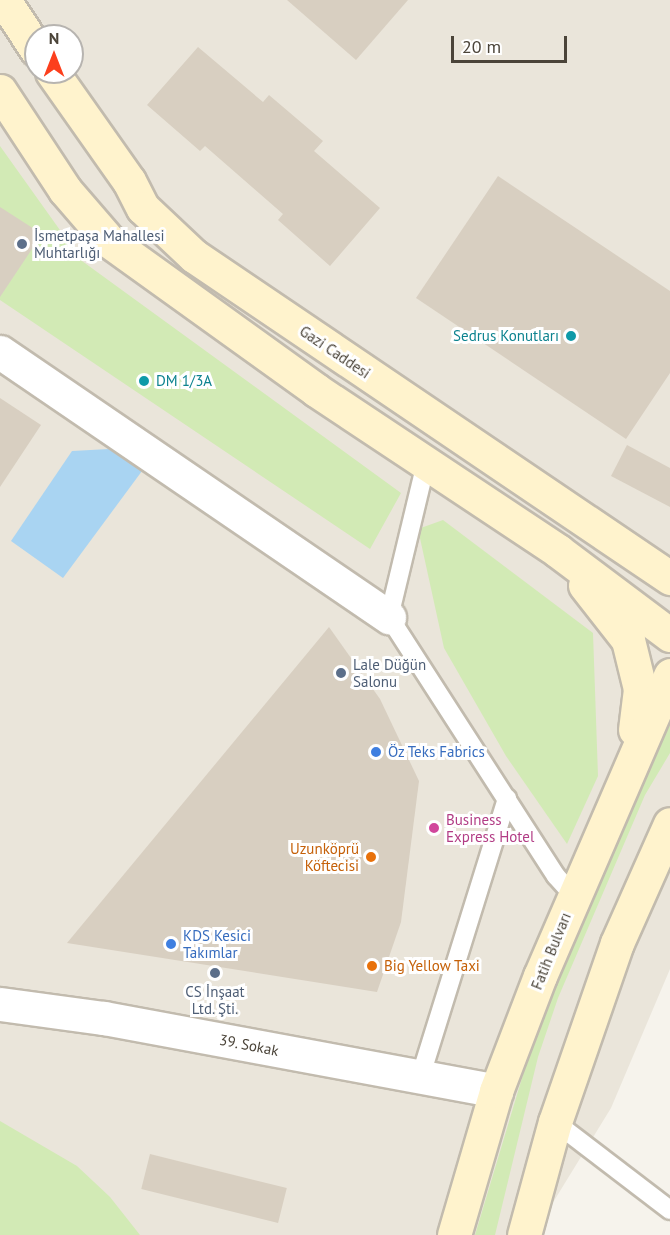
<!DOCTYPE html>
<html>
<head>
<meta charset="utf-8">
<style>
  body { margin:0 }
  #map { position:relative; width:670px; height:1235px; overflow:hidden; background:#f6f3ec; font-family:"PT Sans",sans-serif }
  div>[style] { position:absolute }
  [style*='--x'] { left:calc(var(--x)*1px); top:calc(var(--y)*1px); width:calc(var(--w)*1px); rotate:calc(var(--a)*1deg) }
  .residential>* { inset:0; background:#eae5da }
  .green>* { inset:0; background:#d2eab5 }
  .water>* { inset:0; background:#a9d4f2 }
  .building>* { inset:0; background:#d8cfc1; transform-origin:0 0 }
  .roads { filter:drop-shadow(2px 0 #c2bbae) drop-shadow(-2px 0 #c2bbae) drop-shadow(0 2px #c2bbae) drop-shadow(0 -2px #c2bbae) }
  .lane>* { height:18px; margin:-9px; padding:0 9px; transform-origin:9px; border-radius:9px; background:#fff }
  .street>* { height:33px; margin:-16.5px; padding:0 16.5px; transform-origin:16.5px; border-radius:16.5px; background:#fff }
  .secondary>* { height:33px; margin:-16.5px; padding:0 16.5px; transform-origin:16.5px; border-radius:16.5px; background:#fff3cd }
  .dots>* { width:16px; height:16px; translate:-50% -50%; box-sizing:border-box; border:3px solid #fff; border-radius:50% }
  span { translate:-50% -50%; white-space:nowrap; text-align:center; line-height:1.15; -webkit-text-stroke:6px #fff; paint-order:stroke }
  .service-label { font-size:15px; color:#4e5e75 }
  .left { translate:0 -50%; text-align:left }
  .culture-label { font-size:15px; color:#0d838f }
  .right { translate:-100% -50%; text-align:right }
  .street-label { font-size:15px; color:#4b4439 }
  .shop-label { font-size:15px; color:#366cbe }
  .hotel-label { font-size:15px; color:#b23c85 }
  .food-label { font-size:15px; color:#c56008 }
  .north { position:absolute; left:24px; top:24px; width:60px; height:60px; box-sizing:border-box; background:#fff; border:2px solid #b7b4b0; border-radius:50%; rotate:0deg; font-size:16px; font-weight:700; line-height:24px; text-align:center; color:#4b4439 }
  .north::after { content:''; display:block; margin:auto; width:21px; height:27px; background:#fc3f1d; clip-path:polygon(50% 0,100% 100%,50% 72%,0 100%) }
  .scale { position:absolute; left:451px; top:36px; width:116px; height:27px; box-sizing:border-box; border:3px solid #4b4439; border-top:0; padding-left:8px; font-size:18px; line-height:21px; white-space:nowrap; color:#4b4439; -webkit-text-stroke:4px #fff; paint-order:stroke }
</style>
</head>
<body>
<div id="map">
  <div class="residential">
    <i style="clip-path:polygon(evenodd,0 0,670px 0,670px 969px,611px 1108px,533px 1235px,0 1235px,0 0,36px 36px,72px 36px,72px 72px,36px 72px,36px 36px)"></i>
  </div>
  <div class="green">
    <i style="clip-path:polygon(0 146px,82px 261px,401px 493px,370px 549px,0 300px)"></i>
    <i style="clip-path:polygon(443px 520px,593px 633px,598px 776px,567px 844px,506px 756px,444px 648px,418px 529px)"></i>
    <i style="clip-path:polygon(670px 725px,670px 753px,645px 795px,558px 998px,538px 1057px,495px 1235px,475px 1235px,546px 998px,634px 788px)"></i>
    <i style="clip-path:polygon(0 1121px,77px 1166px,110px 1197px,140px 1235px,0 1235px)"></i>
  </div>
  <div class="water">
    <i style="clip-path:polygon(109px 449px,142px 471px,63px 578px,11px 541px,72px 451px)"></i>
  </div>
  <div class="building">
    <i style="clip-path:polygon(287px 0,408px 0,356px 60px)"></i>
    <i style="clip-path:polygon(198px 47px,263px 102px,269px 95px,323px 141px,314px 151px,380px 208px,330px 266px,278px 220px,283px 214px,205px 146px,200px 151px,147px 105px)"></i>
    <i style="clip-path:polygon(498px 176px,670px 291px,670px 373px,626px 439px,416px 298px)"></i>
    <i style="clip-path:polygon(0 207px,42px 234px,0 297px)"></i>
    <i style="clip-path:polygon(0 398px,41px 425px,0 487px)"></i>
    <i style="clip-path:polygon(627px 445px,670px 468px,670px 507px,611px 476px)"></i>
    <i style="clip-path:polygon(329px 627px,380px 699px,419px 781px,401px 922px,377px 992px,67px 943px)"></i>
    <i style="left:150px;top:1154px;width:141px;height:36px;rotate:14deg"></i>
  </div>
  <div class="roads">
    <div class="lane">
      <i style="--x:426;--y:463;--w:158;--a:103.5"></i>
      <i style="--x:389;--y:617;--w:308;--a:57.2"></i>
      <i style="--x:556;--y:876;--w:25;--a:48"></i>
      <i style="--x:420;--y:1078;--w:293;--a:-72.7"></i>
      <i style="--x:555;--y:1122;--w:145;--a:37.4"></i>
    </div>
    <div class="street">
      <i style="--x:0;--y:352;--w:471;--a:34.3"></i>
      <i style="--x:0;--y:1004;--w:105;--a:7.7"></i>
      <i style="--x:104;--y:1018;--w:399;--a:10.5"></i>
    </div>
    <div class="secondary">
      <i style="--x:4;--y:0;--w:59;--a:56.9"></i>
      <i style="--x:52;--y:72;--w:133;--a:54.8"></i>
      <i style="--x:129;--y:181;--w:30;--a:63"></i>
      <i style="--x:143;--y:208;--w:70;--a:43.3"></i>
      <i style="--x:194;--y:256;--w:575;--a:34.08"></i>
      <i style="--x:0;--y:91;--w:118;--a:56.7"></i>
      <i style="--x:65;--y:190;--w:67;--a:49.2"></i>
      <i style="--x:109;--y:241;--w:255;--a:35.7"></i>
      <i style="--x:316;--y:390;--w:291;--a:33.6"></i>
      <i style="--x:558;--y:551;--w:140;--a:36.9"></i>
      <i style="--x:585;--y:585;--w:70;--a:52"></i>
      <i style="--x:628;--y:640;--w:50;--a:76.2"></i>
      <i style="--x:640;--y:689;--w:41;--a:97"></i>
      <i style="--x:454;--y:1235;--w:150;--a:-73.7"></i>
      <i style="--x:496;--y:1091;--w:123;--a:-69.1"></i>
      <i style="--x:540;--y:976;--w:328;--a:-66.6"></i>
      <i style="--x:524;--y:1235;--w:117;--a:-74.7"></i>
      <i style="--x:555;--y:1122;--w:189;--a:-70.9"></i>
      <i style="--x:617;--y:943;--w:130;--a:-66"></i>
    </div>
  </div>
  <div class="dots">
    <i style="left:22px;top:244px;background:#5c6f8a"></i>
    <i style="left:571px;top:336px;background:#0f9aa8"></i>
    <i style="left:144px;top:381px;background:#0f9aa8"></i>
    <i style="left:341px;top:673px;background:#5c6f8a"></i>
    <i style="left:376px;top:752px;background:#3f7fe0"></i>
    <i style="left:434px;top:828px;background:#d1479c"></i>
    <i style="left:371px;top:857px;background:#e8710a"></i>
    <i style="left:171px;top:944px;background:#3f7fe0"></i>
    <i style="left:372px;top:966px;background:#e8710a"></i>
    <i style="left:215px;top:973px;background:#5c6f8a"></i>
  </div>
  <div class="service-label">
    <span class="left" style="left:34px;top:244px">İsmetpaşa Mahallesi<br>Muhtarlığı</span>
    <span class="left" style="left:353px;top:673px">Lale Düğün<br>Salonu</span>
    <span style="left:215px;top:1000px">CS İnşaat<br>Ltd. Şti.</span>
  </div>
  <div class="culture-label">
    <span class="right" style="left:559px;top:336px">Sedrus Konutları</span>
    <span class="left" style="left:156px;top:381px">DM 1/3A</span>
  </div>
  <div class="street-label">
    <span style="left:335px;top:352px;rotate:34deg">Gazi Caddesi</span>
    <span style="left:551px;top:951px;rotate:-68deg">Fatih Bulvarı</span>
    <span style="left:249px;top:1045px;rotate:11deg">39. Sokak</span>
  </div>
  <div class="shop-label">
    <span class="left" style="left:388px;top:752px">Öz Teks Fabrics</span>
    <span class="left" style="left:183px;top:944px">KDS Kesici<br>Takımlar</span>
  </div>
  <div class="hotel-label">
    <span class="left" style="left:446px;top:828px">Business<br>Express Hotel</span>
  </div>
  <div class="food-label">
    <span class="right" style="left:359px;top:857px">Uzunköprü<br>Köftecisi</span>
    <span class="left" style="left:384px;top:966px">Big Yellow Taxi</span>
  </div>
  <div class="north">N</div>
  <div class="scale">20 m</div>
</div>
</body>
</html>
